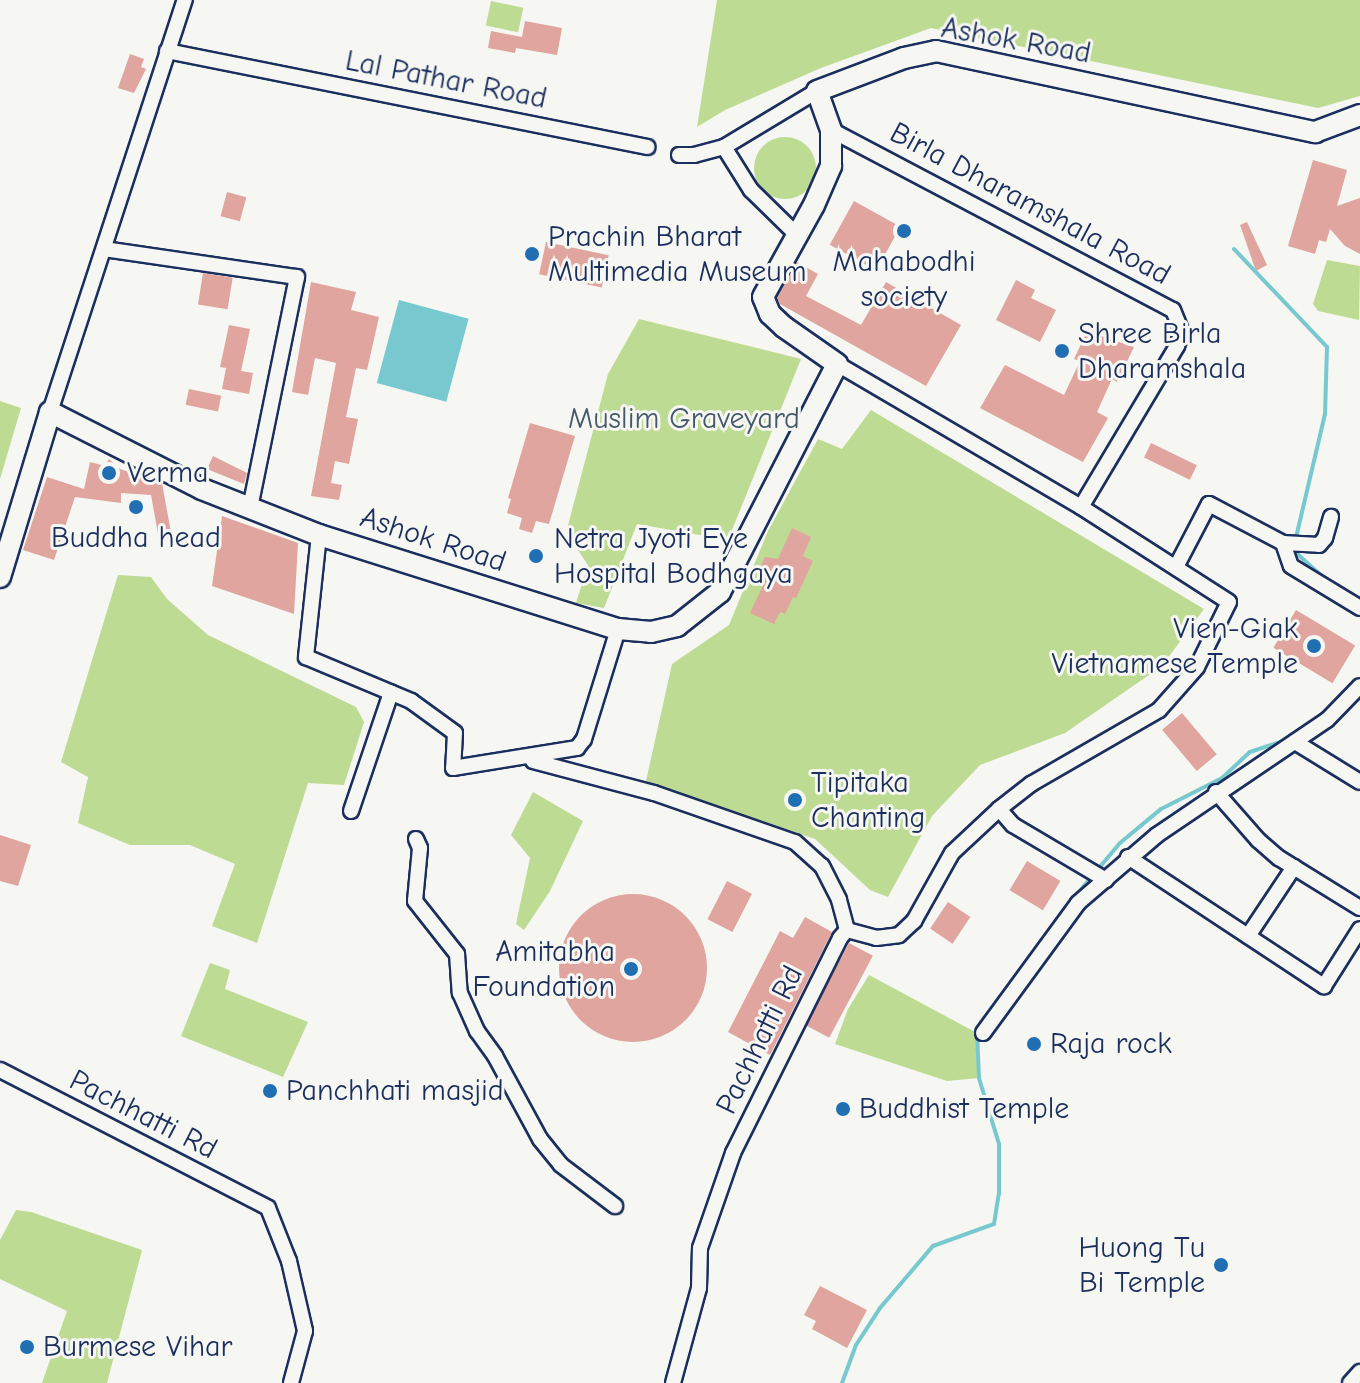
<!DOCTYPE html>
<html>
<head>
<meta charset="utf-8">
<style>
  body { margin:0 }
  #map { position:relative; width:1360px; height:1383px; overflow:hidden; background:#f6f6f2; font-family:"Comic Neue",sans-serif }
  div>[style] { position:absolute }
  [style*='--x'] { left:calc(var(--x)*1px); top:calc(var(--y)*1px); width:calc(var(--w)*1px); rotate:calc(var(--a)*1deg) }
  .green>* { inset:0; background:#bddb93; transform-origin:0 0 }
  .round { border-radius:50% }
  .water>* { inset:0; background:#78c9cf; transform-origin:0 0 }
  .stream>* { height:4px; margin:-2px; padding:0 2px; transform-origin:2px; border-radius:2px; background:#78c9cf }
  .building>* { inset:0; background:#dfa59e; transform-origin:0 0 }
  .roads { filter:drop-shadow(2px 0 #1b2f5e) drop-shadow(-2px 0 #1b2f5e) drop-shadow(0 2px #1b2f5e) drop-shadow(0 -2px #1b2f5e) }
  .street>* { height:14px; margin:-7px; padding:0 7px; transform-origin:7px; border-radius:7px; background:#f6f6f2 }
  .secondary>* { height:20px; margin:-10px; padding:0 10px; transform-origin:10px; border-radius:10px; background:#f6f6f2 }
  .dots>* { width:22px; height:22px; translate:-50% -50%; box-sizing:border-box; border:4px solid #f6f6f2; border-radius:50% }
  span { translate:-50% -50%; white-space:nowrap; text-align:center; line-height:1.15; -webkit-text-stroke:6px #f6f6f2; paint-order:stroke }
  .street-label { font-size:30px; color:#1b2f5e }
  .poi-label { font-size:30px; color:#1b2f5e }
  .left { translate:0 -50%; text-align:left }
  .right { translate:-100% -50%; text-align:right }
  .park-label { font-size:30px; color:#445a6b }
</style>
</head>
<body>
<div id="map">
  <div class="green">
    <i style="clip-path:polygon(717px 0,1360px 0,1360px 96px,1318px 108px,931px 28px,821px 68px,725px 110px,697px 127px)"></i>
    <i style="left:491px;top:1px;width:33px;height:25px;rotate:12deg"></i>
    <i class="round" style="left:754px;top:137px;width:62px;height:62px"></i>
    <i style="clip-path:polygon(1327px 260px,1360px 266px,1359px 320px,1318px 311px,1313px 304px)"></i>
    <i style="clip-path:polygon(639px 319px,801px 359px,728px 540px,637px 524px,604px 608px,576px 603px,588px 565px,566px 533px,608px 374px)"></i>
    <i style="clip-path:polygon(0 401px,21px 408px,0 479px)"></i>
    <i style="clip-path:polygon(871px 410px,1204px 609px,1162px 666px,1065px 733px,980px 765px,932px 816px,888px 897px,870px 890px,815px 839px,646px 781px,672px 664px,729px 625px,768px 531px,818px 439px,842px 449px)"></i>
    <i style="clip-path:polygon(118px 575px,151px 577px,167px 599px,208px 635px,356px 707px,364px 722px,344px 785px,308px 783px,257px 943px,212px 926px,235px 864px,190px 845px,130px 845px,78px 823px,88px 777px,61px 762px)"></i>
    <i style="clip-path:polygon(533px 792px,583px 821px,550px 891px,524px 930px,516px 924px,530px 858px,511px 835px)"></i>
    <i style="clip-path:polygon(210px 963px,230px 970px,225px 989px,308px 1022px,283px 1077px,181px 1036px)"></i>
    <i style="clip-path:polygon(869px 975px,977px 1033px,979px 1078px,947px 1081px,835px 1044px,848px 1009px)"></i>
    <i style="clip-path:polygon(16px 1210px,31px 1212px,142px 1250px,107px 1383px,42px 1383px,67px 1311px,0 1279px,0 1240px)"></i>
  </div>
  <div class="water">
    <i style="left:399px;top:300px;width:72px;height:86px;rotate:15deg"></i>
  </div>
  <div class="stream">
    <i style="--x:1234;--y:249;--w:135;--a:46.5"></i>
    <i style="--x:1327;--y:347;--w:67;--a:91.7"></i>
    <i style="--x:1325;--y:414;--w:131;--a:103.2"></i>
    <i style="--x:1293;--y:550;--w:42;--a:42.1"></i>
    <i style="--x:1316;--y:720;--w:43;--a:-44.1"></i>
    <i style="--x:1073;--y:899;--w:73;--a:-50"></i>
    <i style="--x:1120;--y:843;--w:53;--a:-39.7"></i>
    <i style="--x:1161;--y:809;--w:68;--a:-26.9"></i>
    <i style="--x:1222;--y:778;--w:38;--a:-43"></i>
    <i style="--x:1250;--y:752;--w:41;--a:-18.4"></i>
    <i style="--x:981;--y:1025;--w:123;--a:-54.2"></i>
    <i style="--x:842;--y:1383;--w:40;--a:-69.8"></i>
    <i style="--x:856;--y:1345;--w:44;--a:-57"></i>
    <i style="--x:880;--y:1308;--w:82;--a:-49.5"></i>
    <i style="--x:933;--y:1246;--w:65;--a:-19.8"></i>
    <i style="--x:994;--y:1224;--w:30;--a:-81"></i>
    <i style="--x:999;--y:1194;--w:50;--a:-90"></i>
    <i style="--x:999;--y:1144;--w:69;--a:-106.9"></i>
    <i style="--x:979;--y:1078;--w:45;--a:-92.5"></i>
  </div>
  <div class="building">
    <i style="clip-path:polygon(525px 21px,562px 28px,557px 55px,516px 48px,515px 53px,488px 48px,491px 31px,522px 37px)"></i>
    <i style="clip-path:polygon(130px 54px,144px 59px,141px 67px,146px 69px,134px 93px,118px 88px)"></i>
    <i style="clip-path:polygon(1313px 160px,1347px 170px,1337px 206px,1360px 198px,1360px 254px,1345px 246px,1330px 229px,1326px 242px,1319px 240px,1315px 254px,1288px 246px)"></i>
    <i style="left:227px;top:192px;width:20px;height:25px;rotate:15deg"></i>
    <i style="left:854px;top:201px;width:53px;height:50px;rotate:29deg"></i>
    <i style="clip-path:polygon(1247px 222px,1267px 265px,1256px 271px,1240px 225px)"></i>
    <i style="left:546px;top:242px;width:64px;height:33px;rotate:12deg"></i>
    <i style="clip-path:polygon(797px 262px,818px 274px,806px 296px,861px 325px,886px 282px,961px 325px,926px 386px,780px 304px,777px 298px)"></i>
    <i style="left:203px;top:273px;width:30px;height:32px;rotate:9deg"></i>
    <i style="clip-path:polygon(1016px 280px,1035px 290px,1031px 298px,1056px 310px,1040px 342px,996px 320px)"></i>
    <i style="clip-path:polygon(311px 282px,356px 292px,351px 310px,379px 317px,367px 370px,356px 368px,346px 417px,358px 419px,349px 464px,335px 461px,331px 483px,342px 485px,339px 500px,311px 496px,336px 363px,315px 358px,308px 395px,292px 392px)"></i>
    <i style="clip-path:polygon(229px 325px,250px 329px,241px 371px,253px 373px,249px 394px,222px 389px,226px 368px,220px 367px)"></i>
    <i style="clip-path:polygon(1090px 325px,1100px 330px,1098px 335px,1134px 347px,1117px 382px,1112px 379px,1097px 412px,1108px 418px,1083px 462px,980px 408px,1005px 365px,1064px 395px,1080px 361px,1074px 359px)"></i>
    <i style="left:189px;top:389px;width:33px;height:16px;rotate:12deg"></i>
    <i style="clip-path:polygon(530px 423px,575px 436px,549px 524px,536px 521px,532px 533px,519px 529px,522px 518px,507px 513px,511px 499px,508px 498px)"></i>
    <i style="left:1151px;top:443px;width:51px;height:16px;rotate:26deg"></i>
    <i style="clip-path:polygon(213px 456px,247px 473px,244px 484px,207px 469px)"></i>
    <i style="clip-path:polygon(109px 459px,120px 469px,162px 483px,172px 538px,159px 539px,151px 495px,121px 493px,121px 503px,75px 497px,54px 560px,23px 550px,47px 477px,84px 489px,90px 462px,105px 466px)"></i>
    <i style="clip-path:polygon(222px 516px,298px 543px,294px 614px,212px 586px)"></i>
    <i style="clip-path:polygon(792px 528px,811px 537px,803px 556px,813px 561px,796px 598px,793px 597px,785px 614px,780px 612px,774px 624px,750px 613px,764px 583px,757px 574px,765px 557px,778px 559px)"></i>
    <i style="left:1296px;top:610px;width:69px;height:44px;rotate:31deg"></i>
    <i style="left:1182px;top:713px;width:54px;height:26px;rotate:50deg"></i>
    <i style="clip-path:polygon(0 835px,31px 845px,18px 886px,0 881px)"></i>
    <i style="left:1027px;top:861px;width:39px;height:34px;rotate:31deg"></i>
    <i style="left:727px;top:881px;width:28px;height:43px;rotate:27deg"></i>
    <i class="round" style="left:559px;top:894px;width:148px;height:148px"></i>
    <i style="left:948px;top:902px;width:27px;height:32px;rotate:34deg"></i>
    <i style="clip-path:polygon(805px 917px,832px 932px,770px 1055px,728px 1032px,780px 931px,793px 938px)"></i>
    <i style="left:849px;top:943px;width:27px;height:93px;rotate:28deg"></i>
    <i style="clip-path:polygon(820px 1286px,867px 1310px,847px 1348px,812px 1329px,816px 1321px,804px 1315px)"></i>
  </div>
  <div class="roads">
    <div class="street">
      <i style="--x:167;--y:51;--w:490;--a:11.3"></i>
      <i style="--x:831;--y:130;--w:386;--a:27.8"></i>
      <i style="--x:1173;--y:310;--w:24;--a:68"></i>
      <i style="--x:1182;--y:332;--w:15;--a:110"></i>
      <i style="--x:1177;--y:346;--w:187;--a:120.8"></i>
      <i style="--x:724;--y:147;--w:51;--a:57.9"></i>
      <i style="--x:751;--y:190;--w:64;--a:44.4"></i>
      <i style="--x:679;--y:155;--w:15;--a:0"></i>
      <i style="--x:694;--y:155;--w:31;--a:-15"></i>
      <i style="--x:724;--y:147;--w:109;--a:-31.1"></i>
      <i style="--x:104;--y:249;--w:195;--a:8.3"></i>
      <i style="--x:297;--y:277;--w:236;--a:101.5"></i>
      <i style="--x:50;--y:412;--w:434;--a:-71.9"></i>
      <i style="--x:319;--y:535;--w:123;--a:96.1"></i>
      <i style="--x:306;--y:657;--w:114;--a:22.7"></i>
      <i style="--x:411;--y:701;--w:54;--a:36"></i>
      <i style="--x:455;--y:733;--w:35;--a:93"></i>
      <i style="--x:453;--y:768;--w:126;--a:-9.2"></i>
      <i style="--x:577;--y:748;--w:11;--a:-52"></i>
      <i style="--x:584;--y:739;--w:115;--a:-72.8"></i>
      <i style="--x:1283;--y:543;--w:36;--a:3"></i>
      <i style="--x:1319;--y:545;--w:9;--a:-49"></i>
      <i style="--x:1325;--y:538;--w:22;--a:-74"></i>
      <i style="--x:1176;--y:567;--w:71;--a:-62.4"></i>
      <i style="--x:1209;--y:504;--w:84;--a:27.8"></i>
      <i style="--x:1283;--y:543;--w:24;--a:71"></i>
      <i style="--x:1291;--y:566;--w:81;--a:31.3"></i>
      <i style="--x:1295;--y:742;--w:76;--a:31.6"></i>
      <i style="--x:533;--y:761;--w:125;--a:14.8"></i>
      <i style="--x:654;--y:793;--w:149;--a:19.2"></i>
      <i style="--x:795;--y:842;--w:36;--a:42"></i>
      <i style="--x:822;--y:866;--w:38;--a:63"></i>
      <i style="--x:839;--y:900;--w:31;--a:75"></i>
      <i style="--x:1216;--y:792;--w:64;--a:48.8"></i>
      <i style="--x:1258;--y:840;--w:28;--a:41"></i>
      <i style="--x:1279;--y:858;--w:95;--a:31.7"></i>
      <i style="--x:999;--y:809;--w:21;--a:49"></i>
      <i style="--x:1013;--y:825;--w:108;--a:30.6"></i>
      <i style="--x:351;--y:811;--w:125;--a:-71.3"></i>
      <i style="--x:416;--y:839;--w:10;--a:66"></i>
      <i style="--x:420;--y:848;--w:53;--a:95.4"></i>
      <i style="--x:415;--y:901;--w:68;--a:51.6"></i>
      <i style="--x:457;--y:954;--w:39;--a:86"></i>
      <i style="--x:460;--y:993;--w:42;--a:65.9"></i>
      <i style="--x:477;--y:1031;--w:31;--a:54"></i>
      <i style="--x:495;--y:1056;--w:94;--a:61.5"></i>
      <i style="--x:540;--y:1139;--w:33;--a:51"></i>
      <i style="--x:561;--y:1165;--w:68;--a:37.2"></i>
      <i style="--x:1128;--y:857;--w:235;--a:33.4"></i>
      <i style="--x:1324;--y:986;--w:67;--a:-57.7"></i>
      <i style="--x:1248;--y:936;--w:83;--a:-56.3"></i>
      <i style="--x:983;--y:1033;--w:161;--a:-53.8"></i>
      <i style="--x:1078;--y:903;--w:104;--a:-40.7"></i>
      <i style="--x:1157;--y:835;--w:205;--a:-34.1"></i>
      <i style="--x:1327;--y:720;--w:47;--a:-45.9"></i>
      <i style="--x:0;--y:1070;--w:301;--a:27.2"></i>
      <i style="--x:268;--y:1208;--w:57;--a:68.4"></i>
      <i style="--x:289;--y:1261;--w:72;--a:77.1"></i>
      <i style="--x:305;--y:1331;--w:54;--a:105.1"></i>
      <i style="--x:673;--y:1383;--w:98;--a:-74.7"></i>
      <i style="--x:699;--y:1288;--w:40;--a:-88.6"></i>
      <i style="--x:700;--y:1248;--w:101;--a:-70.8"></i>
      <i style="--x:733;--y:1153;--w:240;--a:-63.5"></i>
      <i style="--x:840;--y:938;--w:11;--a:-49"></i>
      <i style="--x:847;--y:930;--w:30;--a:15"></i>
      <i style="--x:876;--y:938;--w:23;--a:-7"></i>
      <i style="--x:899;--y:935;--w:21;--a:-43"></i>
      <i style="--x:914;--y:921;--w:78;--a:-60.8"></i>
      <i style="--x:952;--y:853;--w:64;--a:-43.1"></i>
      <i style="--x:999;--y:809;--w:41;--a:-38"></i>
      <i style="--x:1031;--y:784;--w:148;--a:-30"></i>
      <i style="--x:1159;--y:710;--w:57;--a:-48.5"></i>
      <i style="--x:1197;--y:667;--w:72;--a:-63.8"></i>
      <i style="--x:1229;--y:602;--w:176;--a:-147.3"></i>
      <i style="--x:1081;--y:507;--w:283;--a:-149.6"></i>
      <i style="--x:1350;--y:1383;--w:15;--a:-48"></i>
    </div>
    <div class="secondary">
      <i style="--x:0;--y:577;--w:172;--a:-73.1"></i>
      <i style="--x:50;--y:412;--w:170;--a:26.9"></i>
      <i style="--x:202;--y:489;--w:126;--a:21.5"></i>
      <i style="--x:319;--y:535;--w:313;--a:17.5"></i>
      <i style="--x:618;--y:629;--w:33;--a:5"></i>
      <i style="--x:651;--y:632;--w:27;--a:-13"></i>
      <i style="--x:677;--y:626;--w:55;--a:-38.3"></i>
      <i style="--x:720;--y:592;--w:256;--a:-62.8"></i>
      <i style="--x:837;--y:364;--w:65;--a:-145.1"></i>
      <i style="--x:784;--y:327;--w:19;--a:-137"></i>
      <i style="--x:770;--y:314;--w:18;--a:-112"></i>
      <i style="--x:763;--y:297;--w:105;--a:-61"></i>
      <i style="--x:814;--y:205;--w:43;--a:-66.4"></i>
      <i style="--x:831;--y:166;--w:36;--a:-90"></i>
      <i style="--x:831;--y:130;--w:41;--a:-109.7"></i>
      <i style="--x:817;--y:91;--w:93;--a:-20.8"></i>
      <i style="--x:904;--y:58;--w:33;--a:-12"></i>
      <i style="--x:936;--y:51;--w:388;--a:12.1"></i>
      <i style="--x:1315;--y:132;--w:48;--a:-20.7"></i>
    </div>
  </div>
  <div class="dots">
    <i style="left:904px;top:231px;background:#1f6fb2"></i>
    <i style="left:532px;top:254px;background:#1f6fb2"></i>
    <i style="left:1062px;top:351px;background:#1f6fb2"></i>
    <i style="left:109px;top:473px;background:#1f6fb2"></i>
    <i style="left:136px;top:507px;background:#1f6fb2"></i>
    <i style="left:536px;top:556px;background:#1f6fb2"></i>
    <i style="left:1314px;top:646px;background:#1f6fb2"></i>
    <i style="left:795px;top:800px;background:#1f6fb2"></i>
    <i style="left:631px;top:969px;background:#1f6fb2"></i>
    <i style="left:1034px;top:1044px;background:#1f6fb2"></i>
    <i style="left:270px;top:1091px;background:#1f6fb2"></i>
    <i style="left:843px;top:1109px;background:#1f6fb2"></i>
    <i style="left:1221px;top:1265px;background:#1f6fb2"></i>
    <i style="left:27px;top:1347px;background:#1f6fb2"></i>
  </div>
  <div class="street-label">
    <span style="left:1016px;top:41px;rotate:10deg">Ashok Road</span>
    <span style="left:446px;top:80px;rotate:11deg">Lal Pathar Road</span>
    <span style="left:1030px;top:204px;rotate:28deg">Birla Dharamshala Road</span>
    <span style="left:433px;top:540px;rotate:18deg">Ashok Road</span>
    <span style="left:760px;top:1040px;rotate:-64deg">Pachhatti Rd</span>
    <span style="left:143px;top:1115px;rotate:27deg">Pachhatti Rd</span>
  </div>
  <div class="poi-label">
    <span class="left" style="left:548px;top:254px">Prachin Bharat<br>Multimedia Museum</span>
    <span style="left:904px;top:279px">Mahabodhi<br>society</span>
    <span class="left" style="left:1078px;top:351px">Shree Birla<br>Dharamshala</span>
    <span class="left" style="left:127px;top:473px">Verma</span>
    <span style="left:136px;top:538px">Buddha head</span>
    <span class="left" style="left:554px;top:556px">Netra Jyoti Eye<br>Hospital Bodhgaya</span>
    <span class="right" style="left:1298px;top:646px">Vien-Giak<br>Vietnamese Temple</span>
    <span class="left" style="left:811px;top:800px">Tipitaka<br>Chanting</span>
    <span class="right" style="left:615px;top:969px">Amitabha<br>Foundation</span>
    <span class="left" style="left:1050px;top:1044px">Raja rock</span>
    <span class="left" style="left:286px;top:1091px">Panchhati masjid</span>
    <span class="left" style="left:859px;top:1109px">Buddhist Temple</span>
    <span class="right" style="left:1205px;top:1265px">Huong Tu<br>Bi Temple</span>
    <span class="left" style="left:43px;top:1347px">Burmese Vihar</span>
  </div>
  <div class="park-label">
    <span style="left:684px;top:419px">Muslim Graveyard</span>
  </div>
</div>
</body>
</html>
